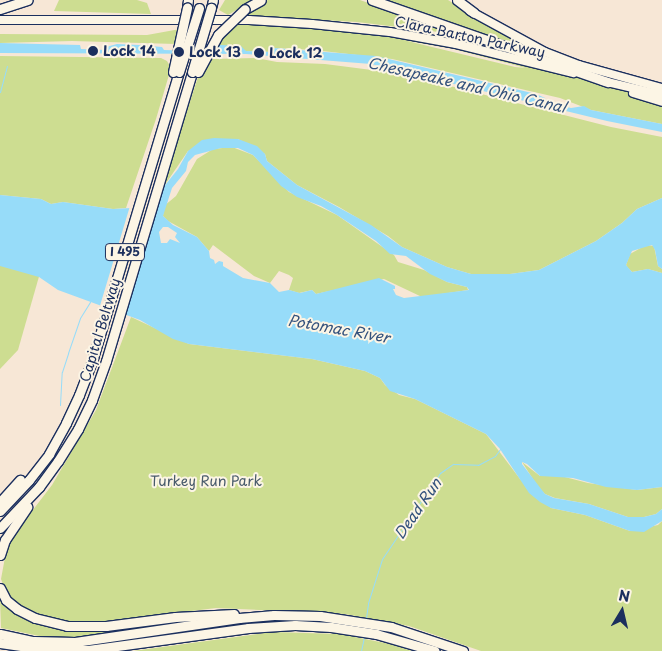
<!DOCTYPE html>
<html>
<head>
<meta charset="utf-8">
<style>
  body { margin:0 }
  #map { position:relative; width:662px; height:651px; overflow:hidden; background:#f7e7d6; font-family:"Playpen Sans",sans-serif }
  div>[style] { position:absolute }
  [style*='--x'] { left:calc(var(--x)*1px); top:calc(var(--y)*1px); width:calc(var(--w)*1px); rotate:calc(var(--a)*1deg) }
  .green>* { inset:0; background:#cddd91 }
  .water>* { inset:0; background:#97dcf9 }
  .pier>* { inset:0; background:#f7e7d6 }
  .stream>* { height:1px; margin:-0.5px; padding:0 0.5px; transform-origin:0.5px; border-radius:0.5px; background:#97dcf9 }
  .roads { filter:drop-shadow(1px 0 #1b2f5e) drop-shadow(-1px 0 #1b2f5e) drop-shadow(0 1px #1b2f5e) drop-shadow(0 -1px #1b2f5e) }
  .major>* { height:8px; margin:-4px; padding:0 4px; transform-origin:4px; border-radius:4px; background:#fcf5e5 }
  .highway>* { height:9px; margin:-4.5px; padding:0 4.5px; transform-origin:4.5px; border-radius:4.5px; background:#fcf5e5 }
  .bridges { filter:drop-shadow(1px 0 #1b2f5e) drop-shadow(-1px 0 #1b2f5e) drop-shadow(0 1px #1b2f5e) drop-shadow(0 -1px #1b2f5e) }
  .highway-bridge>* { height:9px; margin:-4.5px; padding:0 4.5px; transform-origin:4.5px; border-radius:4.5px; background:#fcf5e5 }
  .dots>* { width:14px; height:14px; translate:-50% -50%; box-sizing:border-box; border:2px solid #fcf5e5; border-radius:50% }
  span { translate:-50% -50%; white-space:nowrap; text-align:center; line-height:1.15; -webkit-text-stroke:4px #fcf5e5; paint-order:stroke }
  .shield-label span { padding:1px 4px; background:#fcf5e5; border:1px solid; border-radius:4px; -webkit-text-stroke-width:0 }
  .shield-label { font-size:12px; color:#1b2f5e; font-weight:700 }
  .street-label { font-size:14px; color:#1b2f5e }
  .poi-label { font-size:14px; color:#1b2f5e; font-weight:700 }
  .left { translate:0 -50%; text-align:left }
  .park-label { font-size:14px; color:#485a6b }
  .water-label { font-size:15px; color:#34527d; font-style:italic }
  .north { position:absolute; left:597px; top:586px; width:50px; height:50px; -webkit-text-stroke:4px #fcf5e5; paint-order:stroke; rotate:9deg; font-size:14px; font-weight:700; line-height:20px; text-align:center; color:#1b2f5e }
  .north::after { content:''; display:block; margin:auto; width:18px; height:22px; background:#1b2f5e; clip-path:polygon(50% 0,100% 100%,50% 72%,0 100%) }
</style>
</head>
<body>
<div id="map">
  <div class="green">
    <i style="clip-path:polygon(59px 0,137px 0,147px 3px,151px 14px,54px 11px)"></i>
    <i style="clip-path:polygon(225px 0,253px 0,228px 15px,219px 10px)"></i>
    <i style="clip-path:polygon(268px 0,360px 0,455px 34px,357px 22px,248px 16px,246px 12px)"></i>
    <i style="clip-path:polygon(381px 0,448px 0,515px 41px,515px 46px)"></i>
    <i style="clip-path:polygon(evenodd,257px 23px,372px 32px,445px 44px,559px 73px,621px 89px,662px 105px,662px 124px,591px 110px,560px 98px,392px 59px,314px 50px,274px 48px,272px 52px,246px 51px,214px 45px,230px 25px,257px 23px,403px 40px,453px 49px,526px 68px,515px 67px,403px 40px)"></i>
    <i style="clip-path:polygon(180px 29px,176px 44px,72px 41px,0 43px,0 34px,147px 35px)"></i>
    <i style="clip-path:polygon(0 56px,161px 58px,167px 61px,171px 68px,156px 119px,126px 208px,113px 209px,63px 202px,51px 204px,41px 199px,0 195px)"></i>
    <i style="clip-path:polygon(256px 58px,277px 62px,325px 64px,403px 74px,611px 127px,662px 137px,662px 198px,637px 209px,622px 223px,596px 241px,539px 270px,510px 274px,471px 274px,447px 267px,402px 247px,388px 236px,339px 207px,297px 185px,267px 161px,265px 154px,238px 139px,188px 151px,160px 192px,201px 68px,210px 59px)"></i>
    <i style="clip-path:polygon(232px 147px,253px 155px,289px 192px,337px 215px,394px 255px,398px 262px,424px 270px,447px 282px,467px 287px,468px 290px,422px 297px,384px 279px,316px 294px,312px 290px,299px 293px,289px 290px,293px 278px,289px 275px,279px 271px,270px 283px,254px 276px,213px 245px,209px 251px,197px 237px,168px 221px,163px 216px,164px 206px,176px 196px,197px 159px,213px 149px)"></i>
    <i style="clip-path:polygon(646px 245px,654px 246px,658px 266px,662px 269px,662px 273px,648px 269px,632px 272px,628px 268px,626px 265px,630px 254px)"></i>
    <i style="clip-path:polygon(0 262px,40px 273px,18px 350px,0 369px)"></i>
    <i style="clip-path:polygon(131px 317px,189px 344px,312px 359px,365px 371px,380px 378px,385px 385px,399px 395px,415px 399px,486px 434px,520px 479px,551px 508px,585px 515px,630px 531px,658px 525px,662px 521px,662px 651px,481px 651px,409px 626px,345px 614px,216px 608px,102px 622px,74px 622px,56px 621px,24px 609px,13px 602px,5px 590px,1px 579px,6px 552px,13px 536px,52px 485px,96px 410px)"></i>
    <i style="clip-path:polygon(522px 462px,540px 476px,561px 476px,588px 483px,637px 490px,662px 487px,662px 509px,656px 514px,644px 517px,628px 517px,589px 504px,555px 498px,545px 494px,538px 487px)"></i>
    <i style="clip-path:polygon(0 599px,5px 606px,18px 616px,46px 627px,77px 631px,120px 628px,127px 631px,74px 638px,49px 638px,1px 628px)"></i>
    <i style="clip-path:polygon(272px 632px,340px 634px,390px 644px,412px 651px,133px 651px)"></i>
  </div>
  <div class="water">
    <i style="clip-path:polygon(0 43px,80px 45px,81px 49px,106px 50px,106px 47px,117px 44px,139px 45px,162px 47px,164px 50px,193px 51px,201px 44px,241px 46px,246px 51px,272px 52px,274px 48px,376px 56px,536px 94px,545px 98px,546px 102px,571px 108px,584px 106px,591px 110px,662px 124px,662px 132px,607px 121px,371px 64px,246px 54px,0 53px)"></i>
    <i style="clip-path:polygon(evenodd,214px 138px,238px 139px,257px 146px,265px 154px,267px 161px,297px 185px,371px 225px,402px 247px,447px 267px,471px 274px,510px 274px,539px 270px,596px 241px,622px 223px,637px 209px,662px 198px,662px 269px,658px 266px,655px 250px,652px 245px,632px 251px,626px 265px,632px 272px,648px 269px,662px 273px,662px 487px,637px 490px,606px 487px,573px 478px,540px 476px,527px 464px,522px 462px,522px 464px,545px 494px,554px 498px,589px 504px,628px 517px,644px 517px,656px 514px,662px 509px,662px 521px,644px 532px,630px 531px,585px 515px,551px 508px,540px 502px,529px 493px,500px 449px,486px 434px,415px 399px,390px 391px,380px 378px,365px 371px,312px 359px,189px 344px,173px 339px,140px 320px,58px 290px,39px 277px,0 266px,0 195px,41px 199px,51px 204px,63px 202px,113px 209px,131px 208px,154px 199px,178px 169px,188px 151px,202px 140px,214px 138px,221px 148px,238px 148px,253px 155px,281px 186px,297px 197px,321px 206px,337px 215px,376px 241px,390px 254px,406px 256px,430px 274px,447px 282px,467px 287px,469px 290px,404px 298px,396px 295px,393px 289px,395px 289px,395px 286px,379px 278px,316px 294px,312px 290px,300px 293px,289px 290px,279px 292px,270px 283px,243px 278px,223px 266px,223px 262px,219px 261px,215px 264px,214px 260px,210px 258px,209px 251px,197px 237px,173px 225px,163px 216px,172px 188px,186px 171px,188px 162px,195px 155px,221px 148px,214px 138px,163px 227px,168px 227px,177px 233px,175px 237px,180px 243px,170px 239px,167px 243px,161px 243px,159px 232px,163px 227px)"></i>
  </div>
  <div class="pier">
    <i style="clip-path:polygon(163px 185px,123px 317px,99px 309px,130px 206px,153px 197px)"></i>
  </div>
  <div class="stream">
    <i style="--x:0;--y:92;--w:27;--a:-75"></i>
    <i style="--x:60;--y:405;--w:33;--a:-87"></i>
    <i style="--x:62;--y:372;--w:20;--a:-72"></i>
    <i style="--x:68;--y:353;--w:37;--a:-71"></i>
    <i style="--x:80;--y:318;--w:19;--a:-58"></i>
    <i style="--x:366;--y:618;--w:15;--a:-82"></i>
    <i style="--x:368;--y:603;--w:46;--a:-72.3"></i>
    <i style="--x:382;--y:559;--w:104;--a:-56"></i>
    <i style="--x:440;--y:473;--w:16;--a:-35"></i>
    <i style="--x:453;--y:464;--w:25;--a:2"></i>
    <i style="--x:478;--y:465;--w:19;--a:-28"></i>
    <i style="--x:495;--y:456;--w:9;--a:-54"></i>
    <i style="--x:361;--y:651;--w:14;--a:-78"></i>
  </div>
  <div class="roads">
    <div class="major">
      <i style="--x:470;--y:11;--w:85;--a:28.7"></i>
      <i style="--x:545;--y:52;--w:36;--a:21"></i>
      <i style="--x:579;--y:65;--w:86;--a:15.5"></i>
      <i style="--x:0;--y:20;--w:249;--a:0"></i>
      <i style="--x:249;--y:20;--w:63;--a:3.6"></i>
      <i style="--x:312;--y:24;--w:78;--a:5.9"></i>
      <i style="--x:390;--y:32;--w:67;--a:10.3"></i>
      <i style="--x:456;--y:44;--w:121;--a:13.9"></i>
      <i style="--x:603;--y:81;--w:61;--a:13.3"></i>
      <i style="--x:633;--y:93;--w:30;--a:17"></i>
    </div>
    <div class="highway">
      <i style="--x:372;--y:0;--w:250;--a:19.2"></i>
      <i style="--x:457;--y:0;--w:21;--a:37"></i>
      <i style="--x:187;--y:8;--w:8;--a:-83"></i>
      <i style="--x:211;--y:8;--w:8;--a:-76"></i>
      <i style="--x:0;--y:9;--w:29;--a:-18"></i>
      <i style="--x:245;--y:9;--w:18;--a:-29"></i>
      <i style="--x:0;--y:502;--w:30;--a:-48"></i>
      <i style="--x:0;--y:511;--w:42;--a:-46.9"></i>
      <i style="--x:29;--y:480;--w:33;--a:-52"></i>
      <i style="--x:49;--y:454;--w:35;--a:-61"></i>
      <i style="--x:66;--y:423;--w:31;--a:-65"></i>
      <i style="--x:79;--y:395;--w:40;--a:-69"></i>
      <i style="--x:93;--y:358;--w:299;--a:-73.3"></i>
      <i style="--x:0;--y:528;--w:57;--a:-46.4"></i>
      <i style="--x:39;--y:487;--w:32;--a:-54"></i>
      <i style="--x:58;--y:461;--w:38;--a:-58"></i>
      <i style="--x:78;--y:429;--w:32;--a:-64"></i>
      <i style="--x:92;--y:400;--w:41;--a:-70.3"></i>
      <i style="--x:106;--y:361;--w:302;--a:-73.4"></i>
      <i style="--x:0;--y:555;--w:16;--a:-72"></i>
      <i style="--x:5;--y:540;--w:40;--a:-56"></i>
      <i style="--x:0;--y:588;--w:13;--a:63"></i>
      <i style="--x:6;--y:600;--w:14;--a:39"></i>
      <i style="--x:17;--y:609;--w:20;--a:27"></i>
      <i style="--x:35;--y:618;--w:33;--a:14"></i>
      <i style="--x:67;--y:626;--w:39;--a:0"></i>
      <i style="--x:106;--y:626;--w:70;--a:-7.4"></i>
      <i style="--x:175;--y:617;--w:59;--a:-2.9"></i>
      <i style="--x:0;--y:634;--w:35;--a:12"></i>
      <i style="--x:34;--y:641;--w:41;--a:1.4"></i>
      <i style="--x:75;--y:642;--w:166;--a:-8.3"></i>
      <i style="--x:239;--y:618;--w:35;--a:-5"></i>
      <i style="--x:274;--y:615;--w:46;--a:1.2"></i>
      <i style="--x:320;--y:616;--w:72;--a:8.8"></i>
      <i style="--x:391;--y:627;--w:76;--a:18.4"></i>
      <i style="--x:0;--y:643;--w:49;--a:8.3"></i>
      <i style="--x:48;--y:650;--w:40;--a:0"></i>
      <i style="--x:88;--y:650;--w:162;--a:-7.8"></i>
      <i style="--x:248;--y:628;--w:47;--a:-3.7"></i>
      <i style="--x:295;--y:625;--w:36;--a:3"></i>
      <i style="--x:331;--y:627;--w:46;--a:8.8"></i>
      <i style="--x:376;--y:634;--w:61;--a:16.1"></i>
    </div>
  </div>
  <div class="bridges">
    <div class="highway-bridge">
      <i style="--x:173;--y:72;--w:66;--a:-77.7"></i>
      <i style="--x:179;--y:72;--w:67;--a:-72.6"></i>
      <i style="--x:192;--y:72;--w:67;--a:-73.5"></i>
      <i style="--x:198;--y:72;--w:42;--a:-61.6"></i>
      <i style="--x:218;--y:35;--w:37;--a:-44"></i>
    </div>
  </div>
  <div class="dots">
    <i style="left:93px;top:51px;background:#1b2f5e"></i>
    <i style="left:179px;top:52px;background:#1b2f5e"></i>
    <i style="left:259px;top:53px;background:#1b2f5e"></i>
  </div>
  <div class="shield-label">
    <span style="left:125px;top:252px">I 495</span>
  </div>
  <div class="street-label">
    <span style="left:470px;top:37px;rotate:12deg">Clara Barton Parkway</span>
    <span style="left:100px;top:330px;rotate:-73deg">Capital Beltway</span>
  </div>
  <div class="poi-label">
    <span class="left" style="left:103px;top:51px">Lock 14</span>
    <span class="left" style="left:189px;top:52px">Lock 13</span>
    <span class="left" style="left:269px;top:53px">Lock 12</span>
  </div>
  <div class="park-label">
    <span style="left:206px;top:481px">Turkey Run Park</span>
  </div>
  <div class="water-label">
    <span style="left:467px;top:84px;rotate:13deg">Chesapeake and Ohio Canal</span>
    <span style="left:339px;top:328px;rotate:10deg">Potomac River</span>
    <span style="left:417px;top:508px;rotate:-55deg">Dead Run</span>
  </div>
  <div class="north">N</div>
</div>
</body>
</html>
